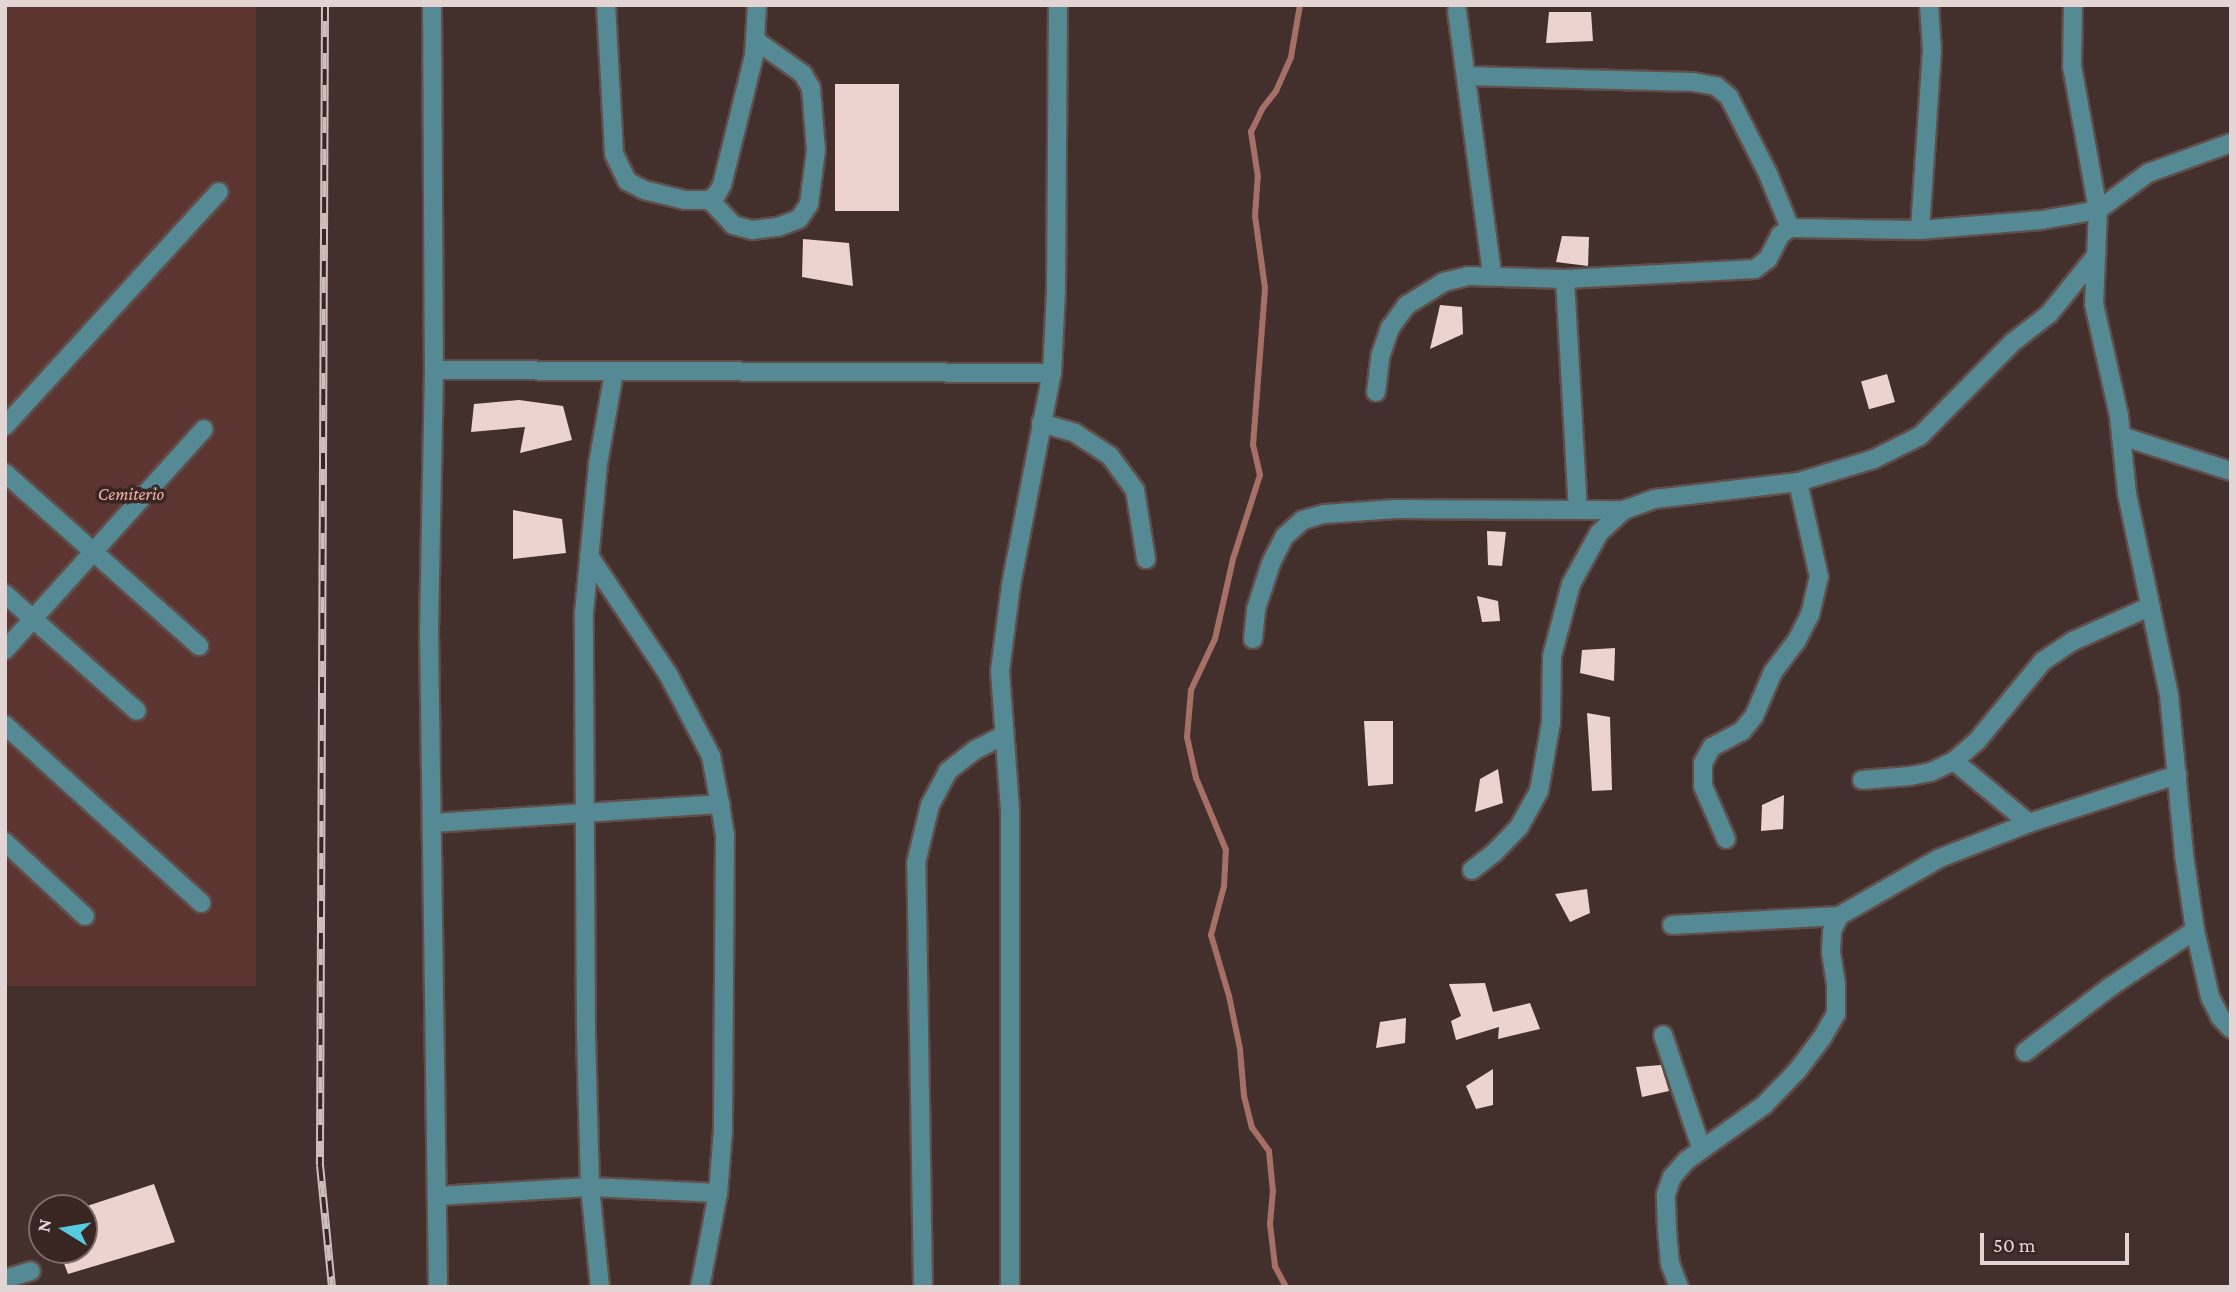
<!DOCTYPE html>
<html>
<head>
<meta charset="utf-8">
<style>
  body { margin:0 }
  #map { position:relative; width:2236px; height:1292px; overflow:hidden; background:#43302d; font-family:"Crimson Pro",serif }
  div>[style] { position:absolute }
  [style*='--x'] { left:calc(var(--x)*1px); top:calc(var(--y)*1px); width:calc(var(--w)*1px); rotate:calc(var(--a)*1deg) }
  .green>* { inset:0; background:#5c3530; transform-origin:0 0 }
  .stream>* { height:6px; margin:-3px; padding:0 3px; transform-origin:3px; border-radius:3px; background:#a67067 }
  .building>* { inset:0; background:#edd3cf; transform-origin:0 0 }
  .roads { filter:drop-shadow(2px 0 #604e4b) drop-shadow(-2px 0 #604e4b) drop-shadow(0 2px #604e4b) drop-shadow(0 -2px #604e4b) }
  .minor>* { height:18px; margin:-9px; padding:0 9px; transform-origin:9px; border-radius:9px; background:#558a95 }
  .rail>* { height:8px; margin-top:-4px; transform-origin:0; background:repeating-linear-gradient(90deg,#392623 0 16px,#cbbebb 0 32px); box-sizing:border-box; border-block:2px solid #cbbebb }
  span { translate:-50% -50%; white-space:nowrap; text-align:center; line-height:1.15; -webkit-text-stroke:7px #392623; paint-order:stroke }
  .park-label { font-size:18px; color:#f5b2a7; font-style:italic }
  .frame { position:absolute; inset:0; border:7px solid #e2d5d3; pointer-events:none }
  .north { position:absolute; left:28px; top:1194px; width:70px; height:70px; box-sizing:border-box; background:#392623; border:2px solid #7d6c69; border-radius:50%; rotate:281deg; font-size:19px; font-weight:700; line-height:28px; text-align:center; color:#e2d5d3 }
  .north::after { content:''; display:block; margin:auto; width:24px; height:32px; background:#55cae0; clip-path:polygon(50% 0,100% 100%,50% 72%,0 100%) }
  .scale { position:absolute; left:1980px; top:1233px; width:149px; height:32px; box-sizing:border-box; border:4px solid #e2d5d3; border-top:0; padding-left:9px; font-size:21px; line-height:24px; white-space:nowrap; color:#e2d5d3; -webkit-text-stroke:5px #392623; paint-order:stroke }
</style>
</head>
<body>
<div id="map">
  <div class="green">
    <i style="left:5px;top:5px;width:251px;height:981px"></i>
  </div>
  <div class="stream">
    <i style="--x:1286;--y:1287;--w:24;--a:-118"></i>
    <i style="--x:1275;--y:1266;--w:42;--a:-96.8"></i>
    <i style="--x:1270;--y:1224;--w:32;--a:-85"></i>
    <i style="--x:1273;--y:1192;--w:41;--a:-95.6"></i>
    <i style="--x:1269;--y:1151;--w:29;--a:-126"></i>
    <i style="--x:1252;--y:1128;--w:33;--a:-104"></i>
    <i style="--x:1244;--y:1096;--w:47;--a:-94.9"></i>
    <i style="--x:1240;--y:1049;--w:54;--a:-101.7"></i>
    <i style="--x:1229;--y:996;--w:64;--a:-106.4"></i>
    <i style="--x:1211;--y:935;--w:51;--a:-75.1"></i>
    <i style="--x:1224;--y:886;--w:36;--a:-87"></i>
    <i style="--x:1226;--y:850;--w:78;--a:-112.6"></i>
    <i style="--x:1196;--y:778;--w:42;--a:-102.4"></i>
    <i style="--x:1187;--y:737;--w:47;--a:-85.1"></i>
    <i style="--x:1191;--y:690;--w:56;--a:-64.8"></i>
    <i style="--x:1215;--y:639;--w:82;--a:-77.3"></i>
    <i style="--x:1233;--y:559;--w:88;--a:-72.2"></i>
    <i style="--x:1260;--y:475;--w:31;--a:-103"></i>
    <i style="--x:1253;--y:445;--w:157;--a:-85.6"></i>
    <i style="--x:1265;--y:288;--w:73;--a:-97.9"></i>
    <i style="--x:1255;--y:216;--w:39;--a:-86"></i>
    <i style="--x:1258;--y:177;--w:46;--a:-98.8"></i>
    <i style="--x:1251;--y:132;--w:25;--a:-64"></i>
    <i style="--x:1262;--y:109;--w:23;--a:-52"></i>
    <i style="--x:1276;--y:91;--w:37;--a:-66"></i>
    <i style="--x:1291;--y:57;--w:53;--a:-80.2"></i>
  </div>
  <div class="building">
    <i style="clip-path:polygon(1549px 12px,1591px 12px,1593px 41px,1546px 43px)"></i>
    <i style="left:899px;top:84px;width:127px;height:64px;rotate:90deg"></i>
    <i style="clip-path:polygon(1562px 236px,1589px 237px,1588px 266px,1556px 262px)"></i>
    <i style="clip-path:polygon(803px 239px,849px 243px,853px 286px,802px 277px)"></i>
    <i style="clip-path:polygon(1440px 305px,1462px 307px,1463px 334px,1430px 349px)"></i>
    <i style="left:1887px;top:374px;width:29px;height:27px;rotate:74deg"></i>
    <i style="clip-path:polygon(519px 400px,563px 406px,572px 440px,520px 453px,525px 427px,471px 432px,474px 404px)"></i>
    <i style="clip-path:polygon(513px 510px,562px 519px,566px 553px,513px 559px)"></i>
    <i style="clip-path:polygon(1487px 531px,1506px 532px,1502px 566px,1488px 565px)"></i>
    <i style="clip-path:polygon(1477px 596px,1498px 601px,1500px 621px,1482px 622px)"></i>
    <i style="clip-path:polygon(1615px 648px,1614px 681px,1580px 673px,1582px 650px)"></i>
    <i style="clip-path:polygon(1587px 713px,1610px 717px,1612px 790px,1592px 791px)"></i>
    <i style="clip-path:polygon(1364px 721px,1393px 721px,1393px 784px,1368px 786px)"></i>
    <i style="clip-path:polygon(1498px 769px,1503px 803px,1475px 812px,1480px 779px)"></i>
    <i style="clip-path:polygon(1784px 795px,1783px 829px,1761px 831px,1762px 805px)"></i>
    <i style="clip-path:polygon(1587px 889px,1590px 913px,1570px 922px,1555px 894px)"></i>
    <i style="clip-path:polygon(1485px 983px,1493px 1012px,1530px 1003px,1540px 1029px,1498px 1039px,1499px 1027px,1456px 1040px,1451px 1021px,1461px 1016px,1449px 984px)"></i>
    <i style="clip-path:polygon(1406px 1018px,1405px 1043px,1376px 1048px,1380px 1022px)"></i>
    <i style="clip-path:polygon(1661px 1065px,1669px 1091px,1642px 1097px,1636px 1067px)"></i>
    <i style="clip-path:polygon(1493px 1069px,1493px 1105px,1476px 1109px,1466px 1086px)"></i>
    <i style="clip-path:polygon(154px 1184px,175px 1242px,68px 1274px,59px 1250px,84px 1250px,84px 1207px)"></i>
  </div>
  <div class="roads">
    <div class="minor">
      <i style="--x:432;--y:5;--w:365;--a:89.7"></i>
      <i style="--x:434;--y:370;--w:258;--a:91.1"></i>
      <i style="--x:429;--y:628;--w:659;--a:89.22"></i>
      <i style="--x:606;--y:5;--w:149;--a:86.9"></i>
      <i style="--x:614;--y:154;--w:30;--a:64"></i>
      <i style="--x:627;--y:181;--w:19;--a:28"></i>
      <i style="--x:644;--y:190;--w:42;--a:13.7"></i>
      <i style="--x:685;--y:200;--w:25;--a:0"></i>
      <i style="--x:710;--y:200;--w:9;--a:-41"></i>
      <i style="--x:717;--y:194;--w:10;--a:-61"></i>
      <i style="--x:722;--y:185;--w:133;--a:-76.1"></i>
      <i style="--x:754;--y:56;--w:51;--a:-86.6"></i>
      <i style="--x:2073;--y:5;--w:61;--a:90.9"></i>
      <i style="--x:2072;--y:66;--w:146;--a:79.8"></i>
      <i style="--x:2098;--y:210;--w:94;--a:92.4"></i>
      <i style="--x:2094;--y:304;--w:115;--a:77.4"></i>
      <i style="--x:2119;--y:416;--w:78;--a:84.1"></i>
      <i style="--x:2127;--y:494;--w:205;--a:78.2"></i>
      <i style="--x:2169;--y:695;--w:161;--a:84.6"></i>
      <i style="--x:2184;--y:855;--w:76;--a:81.7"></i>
      <i style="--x:2195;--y:930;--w:69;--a:77.4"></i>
      <i style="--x:2210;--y:997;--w:22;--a:63"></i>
      <i style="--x:2220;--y:1017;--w:16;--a:47"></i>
      <i style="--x:1457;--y:11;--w:266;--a:82.4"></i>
      <i style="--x:1466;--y:76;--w:227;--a:1.5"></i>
      <i style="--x:1693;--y:82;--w:23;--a:10"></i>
      <i style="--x:1716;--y:86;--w:17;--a:40"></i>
      <i style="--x:1729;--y:97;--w:86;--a:63.1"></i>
      <i style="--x:1768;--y:174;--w:58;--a:67.8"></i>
      <i style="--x:710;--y:200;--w:34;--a:47"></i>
      <i style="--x:733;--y:225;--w:20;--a:15"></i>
      <i style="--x:752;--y:230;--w:26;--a:-7"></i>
      <i style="--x:778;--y:227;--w:22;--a:-21"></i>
      <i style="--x:799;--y:219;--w:18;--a:-56"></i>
      <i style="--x:809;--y:204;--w:54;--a:-82.6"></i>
      <i style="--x:816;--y:150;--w:62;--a:-94.6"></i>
      <i style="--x:811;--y:88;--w:16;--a:-120"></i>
      <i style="--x:803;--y:74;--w:59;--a:-144.7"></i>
      <i style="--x:1920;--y:230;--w:179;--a:-86.2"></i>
      <i style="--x:1932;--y:51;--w:46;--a:-93.7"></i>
      <i style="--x:1565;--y:279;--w:229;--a:86.8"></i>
      <i style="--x:434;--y:370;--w:618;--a:0.28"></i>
      <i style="--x:1376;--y:392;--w:38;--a:-83"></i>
      <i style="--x:1381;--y:354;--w:28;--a:-71"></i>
      <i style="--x:1390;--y:328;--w:29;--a:-54"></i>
      <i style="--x:1407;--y:305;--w:44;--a:-31.9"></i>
      <i style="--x:1444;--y:282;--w:25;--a:-14"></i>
      <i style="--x:1468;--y:276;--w:97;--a:1.8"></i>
      <i style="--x:1565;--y:279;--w:190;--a:-3"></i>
      <i style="--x:1755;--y:269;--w:16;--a:-38"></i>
      <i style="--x:1768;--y:259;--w:27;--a:-63"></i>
      <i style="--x:1780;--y:235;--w:12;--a:-35"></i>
      <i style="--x:1790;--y:228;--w:130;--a:0.9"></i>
      <i style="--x:1920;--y:230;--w:122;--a:-4.7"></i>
      <i style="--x:2042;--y:220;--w:57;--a:-10.1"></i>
      <i style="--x:2098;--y:210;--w:62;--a:-36.5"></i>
      <i style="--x:2148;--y:173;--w:88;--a:-19.9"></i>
      <i style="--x:1041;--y:423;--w:35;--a:16"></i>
      <i style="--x:1075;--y:433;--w:42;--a:33.3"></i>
      <i style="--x:1110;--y:456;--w:42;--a:53.7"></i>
      <i style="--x:1135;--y:490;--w:70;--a:80.9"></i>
      <i style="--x:5;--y:426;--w:317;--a:-47.6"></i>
      <i style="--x:2121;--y:436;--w:115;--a:17.7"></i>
      <i style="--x:5;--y:473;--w:260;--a:41.7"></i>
      <i style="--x:589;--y:556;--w:142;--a:56.2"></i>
      <i style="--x:668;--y:674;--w:93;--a:62.3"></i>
      <i style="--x:711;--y:756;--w:49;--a:79.4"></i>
      <i style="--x:720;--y:804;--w:31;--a:81"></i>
      <i style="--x:725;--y:835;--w:295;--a:90.4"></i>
      <i style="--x:723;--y:1130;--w:63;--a:94.5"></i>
      <i style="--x:718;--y:1193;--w:96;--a:100.8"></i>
      <i style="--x:5;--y:594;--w:176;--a:41.6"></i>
      <i style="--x:1253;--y:639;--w:30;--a:-84"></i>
      <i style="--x:1256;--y:609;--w:48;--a:-71.9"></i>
      <i style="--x:1271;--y:563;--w:30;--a:-63"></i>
      <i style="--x:1285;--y:536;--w:24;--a:-42"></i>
      <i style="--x:1303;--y:520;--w:22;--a:-16"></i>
      <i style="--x:1324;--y:514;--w:72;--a:-4"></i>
      <i style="--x:1396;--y:509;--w:228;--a:0.3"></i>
      <i style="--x:5;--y:650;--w:297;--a:-48"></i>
      <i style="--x:5;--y:725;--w:265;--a:42.2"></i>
      <i style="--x:1954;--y:761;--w:97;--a:39.6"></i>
      <i style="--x:1862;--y:780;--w:48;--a:-4.8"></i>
      <i style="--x:1910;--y:776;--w:21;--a:-11"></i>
      <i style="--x:1931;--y:772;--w:25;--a:-26"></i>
      <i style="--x:1954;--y:761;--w:30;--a:-41"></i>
      <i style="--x:1977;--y:741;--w:104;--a:-50.5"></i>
      <i style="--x:2043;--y:661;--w:36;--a:-34"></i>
      <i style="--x:2073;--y:641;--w:85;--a:-24.2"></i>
      <i style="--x:434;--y:823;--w:287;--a:-3.8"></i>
      <i style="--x:1726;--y:839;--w:58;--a:-113.5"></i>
      <i style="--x:1703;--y:786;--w:23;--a:-90"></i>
      <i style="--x:1703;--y:763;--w:18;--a:-61"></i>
      <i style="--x:1712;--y:747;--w:34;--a:-28"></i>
      <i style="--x:1742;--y:731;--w:19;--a:-51"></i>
      <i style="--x:1754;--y:716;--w:48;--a:-66.6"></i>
      <i style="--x:1773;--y:672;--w:38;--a:-53"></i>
      <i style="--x:1796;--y:642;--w:30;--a:-63"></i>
      <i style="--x:1810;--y:615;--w:39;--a:-77"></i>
      <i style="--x:1819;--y:577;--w:97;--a:-102.5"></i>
      <i style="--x:5;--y:842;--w:109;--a:42.8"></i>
      <i style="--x:1472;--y:870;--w:28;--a:-38"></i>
      <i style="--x:1494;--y:853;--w:36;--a:-46"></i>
      <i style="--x:1519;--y:827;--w:41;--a:-60.9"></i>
      <i style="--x:1539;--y:791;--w:70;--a:-80.1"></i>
      <i style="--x:1551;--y:722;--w:66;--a:-89.1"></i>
      <i style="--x:1552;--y:656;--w:74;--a:-75.2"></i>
      <i style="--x:1571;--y:584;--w:58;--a:-61.2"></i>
      <i style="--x:1599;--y:533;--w:34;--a:-43"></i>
      <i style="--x:1624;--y:510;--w:33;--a:-20"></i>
      <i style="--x:1655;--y:499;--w:144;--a:-6.8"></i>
      <i style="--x:1798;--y:482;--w:79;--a:-16.8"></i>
      <i style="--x:1874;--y:459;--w:51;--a:-26.6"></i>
      <i style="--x:1920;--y:436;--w:132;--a:-45.3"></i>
      <i style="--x:2013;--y:342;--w:46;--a:-37.9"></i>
      <i style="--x:2049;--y:314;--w:75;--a:-51"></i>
      <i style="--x:1672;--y:925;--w:167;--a:-3.1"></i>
      <i style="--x:1663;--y:1035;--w:121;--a:71.3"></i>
      <i style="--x:2025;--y:1052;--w:107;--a:-37.4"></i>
      <i style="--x:2110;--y:987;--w:102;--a:-33.8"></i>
      <i style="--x:437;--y:1196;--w:153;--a:-3.4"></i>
      <i style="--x:590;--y:1187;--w:128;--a:2.7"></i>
      <i style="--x:5;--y:1279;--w:27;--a:-17"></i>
      <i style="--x:600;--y:1287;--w:100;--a:-95.7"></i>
      <i style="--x:590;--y:1187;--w:151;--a:-91.5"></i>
      <i style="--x:586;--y:1036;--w:423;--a:-90.3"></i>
      <i style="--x:584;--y:613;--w:150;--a:-84.6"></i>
      <i style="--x:598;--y:464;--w:93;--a:-80.1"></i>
      <i style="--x:923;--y:1287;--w:424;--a:-90.9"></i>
      <i style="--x:916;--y:863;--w:60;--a:-76.4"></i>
      <i style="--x:930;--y:805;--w:38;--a:-62"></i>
      <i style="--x:948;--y:771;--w:34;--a:-38"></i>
      <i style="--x:975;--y:750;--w:30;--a:-27"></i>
      <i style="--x:1010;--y:1287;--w:477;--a:-90"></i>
      <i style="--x:1010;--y:810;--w:139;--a:-94.1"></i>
      <i style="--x:1000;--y:671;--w:87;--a:-82.7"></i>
      <i style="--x:1011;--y:585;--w:216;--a:-79.1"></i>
      <i style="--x:1052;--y:373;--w:83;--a:-87.2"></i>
      <i style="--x:1056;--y:290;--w:285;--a:-89.6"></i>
      <i style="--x:1679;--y:1287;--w:25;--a:-111"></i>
      <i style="--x:1670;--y:1264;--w:34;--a:-95"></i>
      <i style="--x:1667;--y:1230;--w:36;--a:-92"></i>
      <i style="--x:1666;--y:1194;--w:18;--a:-71"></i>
      <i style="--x:1672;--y:1177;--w:23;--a:-49"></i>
      <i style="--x:1687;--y:1160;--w:95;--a:-35.5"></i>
      <i style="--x:1764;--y:1105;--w:47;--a:-45.9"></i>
      <i style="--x:1797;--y:1071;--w:41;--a:-52.9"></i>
      <i style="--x:1822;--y:1038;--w:28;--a:-60"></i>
      <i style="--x:1836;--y:1014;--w:30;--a:-90"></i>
      <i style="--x:1836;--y:984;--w:32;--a:-99"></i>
      <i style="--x:1831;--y:952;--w:21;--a:-87"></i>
      <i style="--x:1832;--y:931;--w:17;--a:-65"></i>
      <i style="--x:1839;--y:916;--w:116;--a:-29.9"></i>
      <i style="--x:1940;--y:858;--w:96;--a:-21.5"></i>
      <i style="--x:2029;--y:823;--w:156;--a:-18"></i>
    </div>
  </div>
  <div class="rail">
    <i style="--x:325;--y:5;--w:1160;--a:90.25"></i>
    <i style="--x:320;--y:1165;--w:123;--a:84.4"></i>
  </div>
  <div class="park-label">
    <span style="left:131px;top:494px">Cemiterio</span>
  </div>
  <div class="frame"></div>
  <div class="north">N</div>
  <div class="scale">50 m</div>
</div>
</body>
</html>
